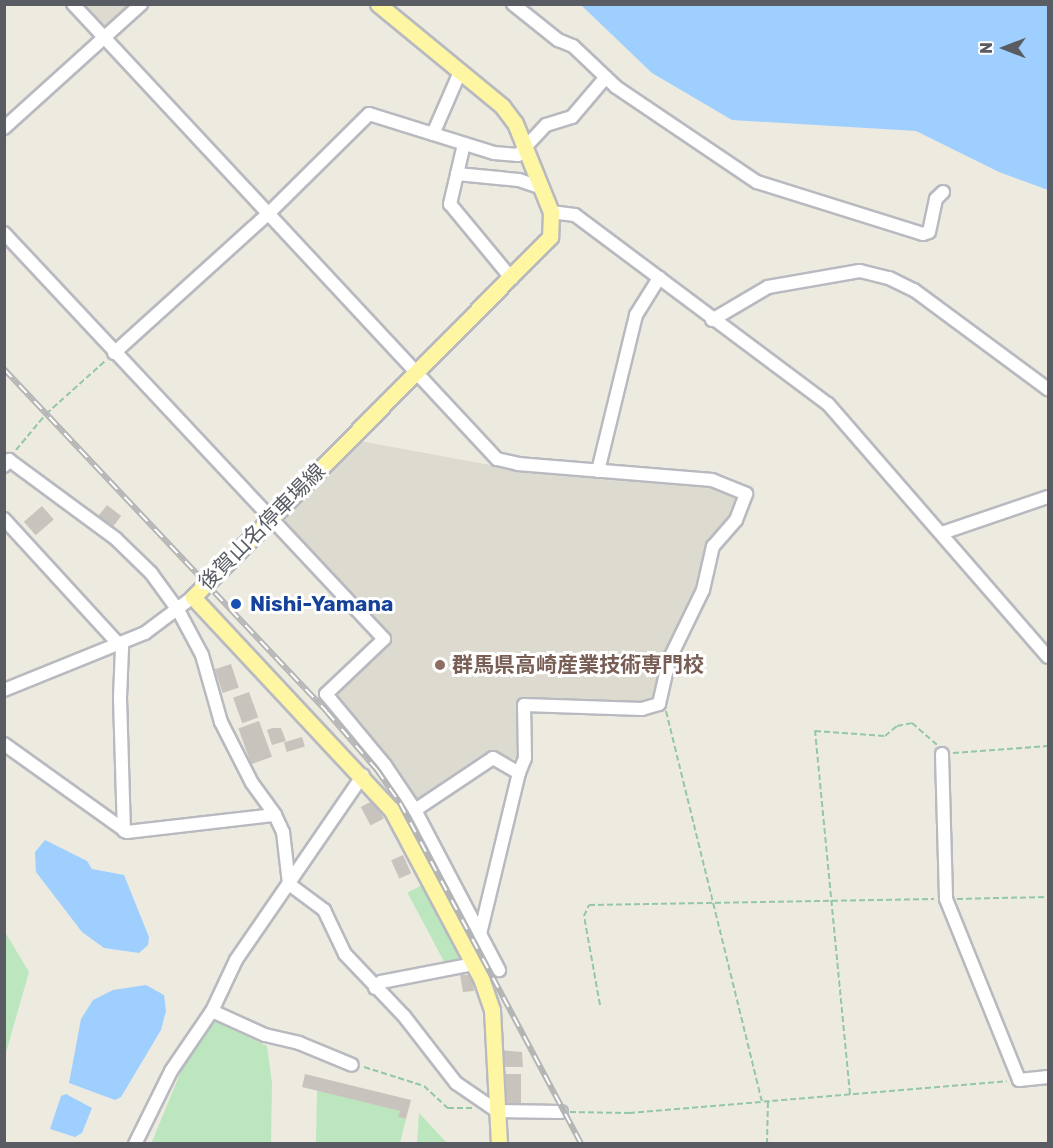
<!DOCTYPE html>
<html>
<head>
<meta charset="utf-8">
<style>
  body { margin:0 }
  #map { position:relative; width:1053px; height:1148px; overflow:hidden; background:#edebe0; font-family:Rubik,"Noto Sans JP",sans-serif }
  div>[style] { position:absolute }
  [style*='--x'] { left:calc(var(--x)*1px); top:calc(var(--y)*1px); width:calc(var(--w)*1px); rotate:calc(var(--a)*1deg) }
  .education>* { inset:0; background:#dddacf }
  .green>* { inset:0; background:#bbe6be; transform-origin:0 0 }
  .water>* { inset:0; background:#9ecfff }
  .building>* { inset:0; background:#c8c4bd; transform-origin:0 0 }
  .path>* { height:2px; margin-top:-1px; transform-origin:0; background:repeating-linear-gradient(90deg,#94c7a6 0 6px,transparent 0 9px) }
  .roads { filter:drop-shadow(2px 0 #b8bac0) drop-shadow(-2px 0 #b8bac0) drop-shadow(0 2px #b8bac0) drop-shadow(0 -2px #b8bac0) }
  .minor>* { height:12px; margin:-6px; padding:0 6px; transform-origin:6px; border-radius:6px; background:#fff }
  .major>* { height:15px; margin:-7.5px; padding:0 7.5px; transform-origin:7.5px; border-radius:7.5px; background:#fff6a3 }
  .rail>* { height:6px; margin-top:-3px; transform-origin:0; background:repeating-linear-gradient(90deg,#fff 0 11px,#b4b5b5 0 22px); box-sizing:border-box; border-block:2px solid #b4b5b5 }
  .dots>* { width:16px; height:16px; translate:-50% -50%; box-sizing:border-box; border:3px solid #fff; border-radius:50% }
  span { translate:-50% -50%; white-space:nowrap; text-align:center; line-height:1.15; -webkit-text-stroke:6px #fff; paint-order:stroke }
  .street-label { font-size:21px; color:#595c62 }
  .transit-label { font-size:21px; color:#164399; font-weight:700 }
  .left { translate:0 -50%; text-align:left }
  .education-label { font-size:21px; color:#785e54; font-weight:700 }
  .frame { position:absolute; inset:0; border:6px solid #595c62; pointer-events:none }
  .north { position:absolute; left:975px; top:18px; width:60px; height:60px; -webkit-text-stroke:4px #fff; paint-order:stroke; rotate:270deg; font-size:16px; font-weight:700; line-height:24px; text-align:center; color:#595c62 }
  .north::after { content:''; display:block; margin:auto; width:21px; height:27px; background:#595c62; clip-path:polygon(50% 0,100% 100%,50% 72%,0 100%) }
</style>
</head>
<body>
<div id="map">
  <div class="education">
    <i style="clip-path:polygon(80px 5px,133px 5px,105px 28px)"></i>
    <i style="clip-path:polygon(360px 441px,501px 467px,709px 485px,736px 496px,738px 502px,703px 574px,655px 698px,651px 702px,573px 704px,519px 699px,518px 756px,515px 759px,494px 754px,415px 801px,381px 751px,333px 696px,389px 640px,282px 522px)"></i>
  </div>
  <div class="green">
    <i style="left:426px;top:883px;width:88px;height:21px;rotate:62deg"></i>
    <i style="clip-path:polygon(5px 932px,29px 972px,5px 1056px)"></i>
    <i style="clip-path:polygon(216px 1022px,267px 1046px,272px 1083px,271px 1143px,151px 1144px,198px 1030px)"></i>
    <i style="clip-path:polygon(317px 1090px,400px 1111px,399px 1117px,406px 1119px,400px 1143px,316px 1144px)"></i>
    <i style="clip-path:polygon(419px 1113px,447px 1143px,417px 1143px)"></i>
  </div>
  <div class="water">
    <i style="clip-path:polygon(581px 5px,1048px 5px,1048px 190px,999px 172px,916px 131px,732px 120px,652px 73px)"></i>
    <i style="clip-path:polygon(45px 840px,87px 861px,92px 869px,124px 875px,149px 937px,148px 945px,139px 953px,104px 948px,82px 932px,36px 872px,35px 852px)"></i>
    <i style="clip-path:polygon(146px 985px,164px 995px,166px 1011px,161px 1030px,121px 1097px,115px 1100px,69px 1083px,81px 1019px,93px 1000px,113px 990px)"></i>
    <i style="clip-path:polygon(66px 1094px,92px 1108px,82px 1133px,75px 1137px,50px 1129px,61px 1096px)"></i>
  </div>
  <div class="building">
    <i style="left:107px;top:505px;width:18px;height:15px;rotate:38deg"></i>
    <i style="left:42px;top:506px;width:18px;height:24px;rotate:49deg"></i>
    <i style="left:231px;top:664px;width:25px;height:17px;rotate:72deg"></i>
    <i style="left:249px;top:692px;width:27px;height:17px;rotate:70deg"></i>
    <i style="left:259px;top:721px;width:38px;height:22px;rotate:70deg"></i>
    <i style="clip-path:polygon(272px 728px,281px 728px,286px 741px,272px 745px,267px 730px)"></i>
    <i style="left:302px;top:737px;width:10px;height:19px;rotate:73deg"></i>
    <i style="left:374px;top:800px;width:21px;height:15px;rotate:62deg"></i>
    <i style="left:403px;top:855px;width:20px;height:13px;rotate:66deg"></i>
    <i style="clip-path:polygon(460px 974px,473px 976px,474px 991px,463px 992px)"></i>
    <i style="clip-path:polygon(500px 1050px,522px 1052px,523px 1067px,504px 1067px)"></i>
    <i style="clip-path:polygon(305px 1074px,411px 1100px,406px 1119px,398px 1117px,400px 1111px,302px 1087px)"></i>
    <i style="left:506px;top:1074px;width:15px;height:29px"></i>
  </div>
  <div class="path">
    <i style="--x:16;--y:450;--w:47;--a:-50.2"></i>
    <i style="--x:46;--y:414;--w:79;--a:-41.9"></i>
    <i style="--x:666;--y:711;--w:402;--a:76.2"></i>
    <i style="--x:953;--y:753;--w:95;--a:-4.2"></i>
    <i style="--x:957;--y:899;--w:91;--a:-1.3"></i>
    <i style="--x:600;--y:1005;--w:90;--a:-100.2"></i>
    <i style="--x:584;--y:916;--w:12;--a:-66"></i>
    <i style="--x:589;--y:905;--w:345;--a:-1"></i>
    <i style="--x:364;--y:1067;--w:63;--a:17.6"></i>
    <i style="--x:424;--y:1086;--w:33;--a:43"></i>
    <i style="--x:448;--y:1108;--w:25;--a:0"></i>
    <i style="--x:850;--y:1094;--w:365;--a:-95.5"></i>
    <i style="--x:815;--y:731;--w:70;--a:4.1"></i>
    <i style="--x:885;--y:736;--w:16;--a:-40"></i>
    <i style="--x:897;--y:726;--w:15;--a:-11"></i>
    <i style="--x:912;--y:723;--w:33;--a:41"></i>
    <i style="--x:570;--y:1112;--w:59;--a:1"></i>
    <i style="--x:629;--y:1113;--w:379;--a:-4.8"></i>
    <i style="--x:767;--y:1144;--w:43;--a:-88.7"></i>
  </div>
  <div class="roads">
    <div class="minor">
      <i style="--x:73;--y:4;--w:622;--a:47.02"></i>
      <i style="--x:497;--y:459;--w:22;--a:13"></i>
      <i style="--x:518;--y:464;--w:195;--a:4.7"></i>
      <i style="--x:712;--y:480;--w:37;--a:22"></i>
      <i style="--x:746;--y:494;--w:28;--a:111"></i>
      <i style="--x:736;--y:520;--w:35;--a:131"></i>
      <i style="--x:713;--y:546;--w:45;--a:102.8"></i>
      <i style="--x:703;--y:590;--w:78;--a:115.9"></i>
      <i style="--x:669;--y:660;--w:45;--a:102.8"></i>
      <i style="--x:659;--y:704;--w:18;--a:164"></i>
      <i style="--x:642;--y:709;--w:118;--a:-178.1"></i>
      <i style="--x:524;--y:705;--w:53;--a:88.9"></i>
      <i style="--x:525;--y:758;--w:16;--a:112"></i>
      <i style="--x:519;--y:773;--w:30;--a:-150"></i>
      <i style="--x:493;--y:758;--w:94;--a:146.3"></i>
      <i style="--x:513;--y:4;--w:58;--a:38.7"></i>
      <i style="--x:558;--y:40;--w:16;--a:22"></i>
      <i style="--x:573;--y:46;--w:59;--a:43.6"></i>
      <i style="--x:616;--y:87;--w:170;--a:34"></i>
      <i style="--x:757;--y:182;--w:174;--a:17.4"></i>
      <i style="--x:923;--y:234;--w:6;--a:-18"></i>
      <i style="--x:929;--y:232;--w:34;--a:-78"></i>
      <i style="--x:936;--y:199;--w:10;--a:-45"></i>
      <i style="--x:4;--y:128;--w:185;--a:-42.1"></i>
      <i style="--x:433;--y:134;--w:68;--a:-66.5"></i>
      <i style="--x:464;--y:144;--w:62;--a:103.1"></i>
      <i style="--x:450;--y:204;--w:97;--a:50.4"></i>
      <i style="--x:457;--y:174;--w:62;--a:5.5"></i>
      <i style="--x:519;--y:180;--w:24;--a:19"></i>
      <i style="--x:551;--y:212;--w:24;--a:7"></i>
      <i style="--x:575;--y:215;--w:316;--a:36.8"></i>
      <i style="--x:828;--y:404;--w:335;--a:49"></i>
      <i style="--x:4;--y:233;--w:556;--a:46.89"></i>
      <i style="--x:384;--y:639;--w:80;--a:136.5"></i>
      <i style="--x:326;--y:694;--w:92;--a:50.3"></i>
      <i style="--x:385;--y:765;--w:54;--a:56.3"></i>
      <i style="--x:415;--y:810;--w:181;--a:62.3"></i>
      <i style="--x:712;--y:320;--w:65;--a:-30.5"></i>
      <i style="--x:768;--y:287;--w:93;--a:-9.9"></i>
      <i style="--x:860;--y:271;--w:30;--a:14"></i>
      <i style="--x:889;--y:278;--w:28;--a:26"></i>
      <i style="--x:914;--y:290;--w:167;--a:36.5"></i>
      <i style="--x:114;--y:353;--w:207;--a:-42.1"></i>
      <i style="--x:268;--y:214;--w:142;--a:-44.7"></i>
      <i style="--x:369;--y:114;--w:131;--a:17.3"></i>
      <i style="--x:494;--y:153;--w:24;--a:5"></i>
      <i style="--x:518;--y:155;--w:41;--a:-47"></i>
      <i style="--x:546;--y:125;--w:27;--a:-17"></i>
      <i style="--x:572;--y:117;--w:52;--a:-49.6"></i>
      <i style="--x:4;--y:466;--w:8;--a:-50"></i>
      <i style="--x:9;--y:460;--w:133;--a:36.4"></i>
      <i style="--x:116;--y:539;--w:49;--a:44.2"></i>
      <i style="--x:151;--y:573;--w:46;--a:53.9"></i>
      <i style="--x:178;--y:610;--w:51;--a:61.9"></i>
      <i style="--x:202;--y:655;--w:70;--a:74.2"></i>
      <i style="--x:221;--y:722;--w:68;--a:63.1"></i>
      <i style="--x:252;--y:783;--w:39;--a:54"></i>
      <i style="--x:598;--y:471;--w:161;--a:-76.3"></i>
      <i style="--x:636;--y:315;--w:44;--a:-58.1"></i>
      <i style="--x:4;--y:519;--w:175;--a:47.5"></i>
      <i style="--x:122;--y:648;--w:50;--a:92.3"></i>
      <i style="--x:120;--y:698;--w:133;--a:88.3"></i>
      <i style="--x:942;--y:533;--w:112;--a:-18.8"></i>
      <i style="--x:4;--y:690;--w:152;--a:-22"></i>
      <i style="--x:145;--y:633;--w:60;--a:-36.9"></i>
      <i style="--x:4;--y:744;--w:151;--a:35.6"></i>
      <i style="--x:127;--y:832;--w:149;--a:-6.6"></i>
      <i style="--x:275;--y:815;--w:19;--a:65"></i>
      <i style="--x:283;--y:832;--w:52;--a:83.4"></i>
      <i style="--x:289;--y:884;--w:44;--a:36.6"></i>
      <i style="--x:324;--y:910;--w:49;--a:64.5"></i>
      <i style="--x:345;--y:954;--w:86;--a:46.4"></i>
      <i style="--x:404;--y:1016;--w:85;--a:52.2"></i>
      <i style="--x:456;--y:1083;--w:50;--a:34.3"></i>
      <i style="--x:497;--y:1111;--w:64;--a:0.9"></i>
      <i style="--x:942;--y:754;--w:145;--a:88.4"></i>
      <i style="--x:946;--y:899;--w:195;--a:68"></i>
      <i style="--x:1019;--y:1080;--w:29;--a:-6"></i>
      <i style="--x:480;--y:934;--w:166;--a:-76.4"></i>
      <i style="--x:375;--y:988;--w:8;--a:-45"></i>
      <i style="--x:381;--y:982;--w:95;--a:-11"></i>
      <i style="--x:212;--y:1011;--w:58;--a:24.4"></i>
      <i style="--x:265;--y:1035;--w:35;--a:13"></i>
      <i style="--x:299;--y:1043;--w:57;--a:22.5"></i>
      <i style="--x:135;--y:1144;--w:81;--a:-63.7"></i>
      <i style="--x:171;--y:1071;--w:73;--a:-55.7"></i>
      <i style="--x:212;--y:1011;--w:56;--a:-64.8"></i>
      <i style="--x:236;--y:960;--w:224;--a:-55.5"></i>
    </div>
    <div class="major">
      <i style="--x:378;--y:4;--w:161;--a:39.4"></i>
      <i style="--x:502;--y:106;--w:21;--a:53"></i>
      <i style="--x:515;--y:123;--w:96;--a:68"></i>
      <i style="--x:551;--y:212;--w:25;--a:92"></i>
      <i style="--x:550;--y:237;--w:507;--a:134.76"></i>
      <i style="--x:193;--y:597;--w:290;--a:47"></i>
      <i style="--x:391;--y:809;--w:191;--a:62"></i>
      <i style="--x:481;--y:978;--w:34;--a:71"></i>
      <i style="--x:492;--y:1010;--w:134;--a:87"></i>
    </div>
  </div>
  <div class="rail">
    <i style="--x:4;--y:369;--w:471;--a:46.7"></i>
    <i style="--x:327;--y:712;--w:77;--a:49.2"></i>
    <i style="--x:377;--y:770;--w:40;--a:55.1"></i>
    <i style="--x:400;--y:803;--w:386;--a:62"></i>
  </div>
  <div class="dots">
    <i style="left:236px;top:604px;background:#1a4fb4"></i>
    <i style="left:440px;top:665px;background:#8d6e63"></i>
  </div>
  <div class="street-label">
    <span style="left:262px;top:527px;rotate:-45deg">後賀山名停車場線</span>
  </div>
  <div class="transit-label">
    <span class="left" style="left:250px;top:604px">Nishi-Yamana</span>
  </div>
  <div class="education-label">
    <span class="left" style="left:452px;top:665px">群馬県高崎産業技術専門校</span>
  </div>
  <div class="frame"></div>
  <div class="north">N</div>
</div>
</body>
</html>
